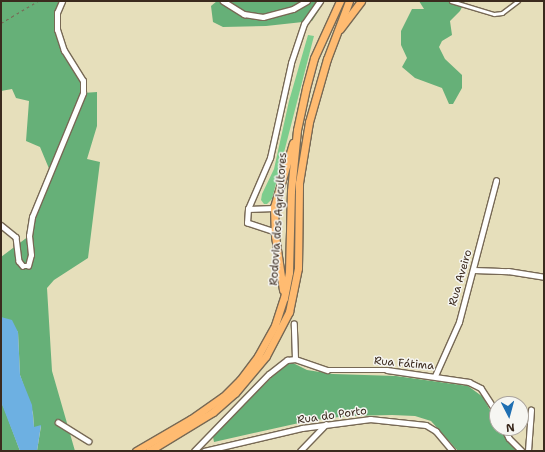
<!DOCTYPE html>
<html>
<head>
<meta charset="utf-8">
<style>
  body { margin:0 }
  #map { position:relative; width:545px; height:452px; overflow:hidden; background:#e6dfbb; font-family:"Shantell Sans",sans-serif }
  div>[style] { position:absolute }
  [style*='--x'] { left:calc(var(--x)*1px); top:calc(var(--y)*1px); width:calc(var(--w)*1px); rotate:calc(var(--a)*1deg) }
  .green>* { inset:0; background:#7dcd8d }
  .forest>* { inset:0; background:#66b078 }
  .water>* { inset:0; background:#6db0e2 }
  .path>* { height:1px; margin-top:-0.5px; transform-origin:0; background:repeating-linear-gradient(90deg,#776955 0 3px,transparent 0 6px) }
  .roads { filter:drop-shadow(1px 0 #776955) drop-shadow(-1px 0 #776955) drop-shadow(0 1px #776955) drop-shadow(0 -1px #776955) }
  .service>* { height:2.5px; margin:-1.25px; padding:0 1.25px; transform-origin:1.25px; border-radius:1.25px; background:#fff }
  .minor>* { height:4.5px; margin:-2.25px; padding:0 2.25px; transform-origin:2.25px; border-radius:2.25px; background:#fff }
  .primary>* { height:7px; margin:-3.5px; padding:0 3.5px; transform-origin:3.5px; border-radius:3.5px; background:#ffbb71 }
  span { translate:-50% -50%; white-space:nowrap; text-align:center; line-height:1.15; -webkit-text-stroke:3px #f6f6f2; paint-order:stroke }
  .street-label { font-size:11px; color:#3b2a1e }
  .frame { position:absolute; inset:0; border:2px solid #3b2a1e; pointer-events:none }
  .north { position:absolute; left:489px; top:396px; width:40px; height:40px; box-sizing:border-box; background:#f6f6f2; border:1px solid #aba49d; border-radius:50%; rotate:174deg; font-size:11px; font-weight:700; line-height:16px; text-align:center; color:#3b2a1e }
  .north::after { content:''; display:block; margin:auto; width:14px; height:18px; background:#1f6fb2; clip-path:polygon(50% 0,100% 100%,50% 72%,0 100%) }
</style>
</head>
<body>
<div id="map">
  <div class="green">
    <i style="clip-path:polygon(308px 35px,314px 36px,272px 199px,267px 204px,264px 204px,261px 200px,262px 194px,274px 169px,289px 101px)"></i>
  </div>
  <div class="forest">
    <i style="clip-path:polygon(1px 1px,62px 1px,58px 8px,60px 39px,82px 78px,83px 93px,97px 92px,97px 126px,87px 159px,100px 162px,88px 258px,54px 280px,47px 288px,52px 371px,75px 451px,37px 451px,41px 426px,34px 428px,33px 413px,20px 375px,18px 332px,1px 317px,1px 257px,29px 236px,30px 227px,50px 171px,40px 147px,26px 141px,29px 101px,16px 98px,12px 89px,1px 91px)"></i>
    <i style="clip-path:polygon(217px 1px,325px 1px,312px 21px,266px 26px,223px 27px,213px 22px,211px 6px)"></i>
    <i style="clip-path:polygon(419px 1px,465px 1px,460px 11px,450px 21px,452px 35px,442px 41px,439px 47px,445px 59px,462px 75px,462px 88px,453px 104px,449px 104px,442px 88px,415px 78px,402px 67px,407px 58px,401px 45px,401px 31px,412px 9px,424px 9px)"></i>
    <i style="clip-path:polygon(289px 361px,307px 370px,333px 374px,396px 376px,468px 386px,483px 397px,497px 423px,497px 428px,500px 428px,516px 451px,458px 451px,431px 421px,415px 416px,392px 415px,347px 416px,308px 421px,214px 442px,213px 437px,228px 419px)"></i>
    <i style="clip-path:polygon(1px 402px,4px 408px,20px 451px,1px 451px)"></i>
  </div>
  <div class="water">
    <i style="clip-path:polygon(1px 317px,12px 320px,18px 332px,20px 375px,32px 405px,34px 427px,41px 425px,37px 451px,20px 451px,1px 402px)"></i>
  </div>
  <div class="path">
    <i style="--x:1;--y:23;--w:43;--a:-30.7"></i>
  </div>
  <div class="roads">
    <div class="service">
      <i style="--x:451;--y:1;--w:45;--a:16.8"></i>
      <i style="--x:494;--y:14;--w:8;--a:-7"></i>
      <i style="--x:502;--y:13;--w:20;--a:-37"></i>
    </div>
    <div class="minor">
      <i style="--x:223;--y:1;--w:25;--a:32"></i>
      <i style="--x:244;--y:14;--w:19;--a:9"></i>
      <i style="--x:263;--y:17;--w:31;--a:-15"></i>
      <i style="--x:293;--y:9;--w:16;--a:-30"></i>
      <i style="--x:248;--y:209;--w:26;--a:-2"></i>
      <i style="--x:1;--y:225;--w:19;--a:39"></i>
      <i style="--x:16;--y:237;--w:24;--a:83"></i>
      <i style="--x:19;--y:261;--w:6;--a:51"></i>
      <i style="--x:23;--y:266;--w:5;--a:0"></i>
      <i style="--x:28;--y:266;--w:11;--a:-75"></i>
      <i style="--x:31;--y:255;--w:19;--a:-96"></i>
      <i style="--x:29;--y:236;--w:19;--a:-81"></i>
      <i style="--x:32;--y:217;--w:134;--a:-67.6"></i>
      <i style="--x:83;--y:93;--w:12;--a:-90"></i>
      <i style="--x:83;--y:81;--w:36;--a:-122"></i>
      <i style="--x:64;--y:51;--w:22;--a:-108"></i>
      <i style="--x:57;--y:30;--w:17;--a:-90"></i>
      <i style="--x:57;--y:13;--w:13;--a:-67"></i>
      <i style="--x:275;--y:232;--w:29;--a:-162"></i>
      <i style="--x:247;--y:223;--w:14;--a:-86"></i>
      <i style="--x:248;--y:209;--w:56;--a:-66.7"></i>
      <i style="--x:270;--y:158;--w:97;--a:-77.5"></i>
      <i style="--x:291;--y:63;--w:41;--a:-71.6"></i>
      <i style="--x:304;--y:24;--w:28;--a:-55"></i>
      <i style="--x:474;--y:270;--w:34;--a:2"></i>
      <i style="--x:508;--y:271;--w:36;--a:9"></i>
      <i style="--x:295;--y:359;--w:34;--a:19"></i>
      <i style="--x:327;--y:370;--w:60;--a:0"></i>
      <i style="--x:387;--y:370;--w:83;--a:8.3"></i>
      <i style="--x:469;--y:382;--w:13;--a:27"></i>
      <i style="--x:481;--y:388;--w:30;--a:57"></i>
      <i style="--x:435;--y:376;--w:59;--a:-66"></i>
      <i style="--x:459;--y:322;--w:146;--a:-75.3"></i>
      <i style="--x:58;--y:422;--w:36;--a:32"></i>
      <i style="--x:504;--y:428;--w:11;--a:63"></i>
      <i style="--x:509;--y:438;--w:18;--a:45"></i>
      <i style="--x:194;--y:451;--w:107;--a:-45.8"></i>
      <i style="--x:269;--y:374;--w:23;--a:-38"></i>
      <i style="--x:287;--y:360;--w:8;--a:-7"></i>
      <i style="--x:295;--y:359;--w:35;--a:-92"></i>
      <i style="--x:204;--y:451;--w:101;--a:-13.2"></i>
      <i style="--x:302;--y:428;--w:69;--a:-7.5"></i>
      <i style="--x:370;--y:419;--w:56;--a:6.1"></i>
      <i style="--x:426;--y:425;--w:12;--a:31"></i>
      <i style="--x:436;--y:431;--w:26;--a:50"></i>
      <i style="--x:300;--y:451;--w:37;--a:-46"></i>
      <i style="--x:528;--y:451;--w:41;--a:-85.8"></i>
    </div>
    <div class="primary">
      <i style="--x:340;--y:29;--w:35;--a:-53"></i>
      <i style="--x:283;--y:290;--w:55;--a:-98.4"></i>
      <i style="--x:275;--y:236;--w:29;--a:-92"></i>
      <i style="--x:274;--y:207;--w:67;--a:-73.5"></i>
      <i style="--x:136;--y:451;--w:64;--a:-30.2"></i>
      <i style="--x:191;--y:419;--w:39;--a:-35"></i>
      <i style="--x:223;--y:397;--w:24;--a:-45"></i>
      <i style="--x:240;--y:380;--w:30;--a:-53"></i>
      <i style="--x:258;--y:356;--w:35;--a:-61"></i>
      <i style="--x:275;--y:325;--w:28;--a:-72"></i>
      <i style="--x:284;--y:298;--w:26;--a:-79"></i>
      <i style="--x:289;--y:272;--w:81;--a:-88.6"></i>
      <i style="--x:291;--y:191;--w:61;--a:-84.4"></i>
      <i style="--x:297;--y:130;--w:43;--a:-77.9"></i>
      <i style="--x:306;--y:88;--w:31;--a:-75"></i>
      <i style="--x:314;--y:58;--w:63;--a:-65.5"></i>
      <i style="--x:149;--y:451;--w:75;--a:-31.4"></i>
      <i style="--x:213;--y:412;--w:29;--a:-41"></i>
      <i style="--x:235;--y:393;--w:48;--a:-50"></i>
      <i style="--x:266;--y:356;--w:50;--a:-62.4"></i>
      <i style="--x:289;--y:312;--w:45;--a:-78.4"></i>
      <i style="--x:298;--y:268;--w:85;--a:-89.3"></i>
      <i style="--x:299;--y:183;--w:62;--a:-80.7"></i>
      <i style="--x:309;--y:122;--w:66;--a:-74.1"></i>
      <i style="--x:327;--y:59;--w:62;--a:-69.2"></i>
    </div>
  </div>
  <div class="street-label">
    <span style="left:279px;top:219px;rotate:-86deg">Rodovia dos Agricultores</span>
    <span style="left:461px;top:278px;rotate:-74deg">Rua Aveiro</span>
    <span style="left:404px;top:364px;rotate:5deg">Rua Fátima</span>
    <span style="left:332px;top:416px;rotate:-8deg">Rua do Porto</span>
  </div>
  <div class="frame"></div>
  <div class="north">N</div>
</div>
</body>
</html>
